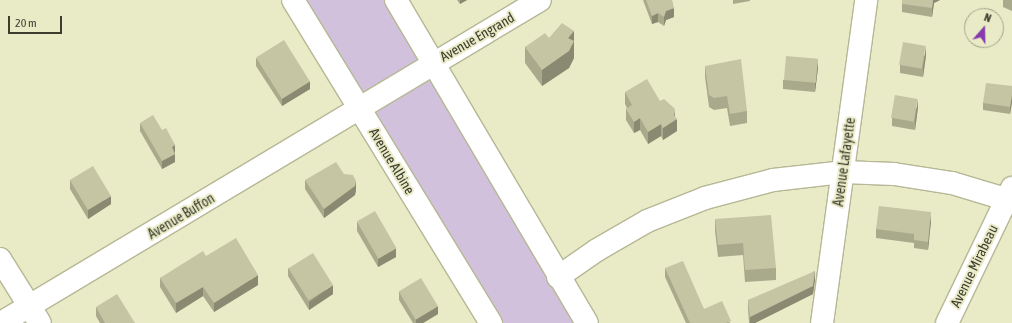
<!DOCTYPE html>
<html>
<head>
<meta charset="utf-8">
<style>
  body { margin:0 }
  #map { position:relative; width:1012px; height:323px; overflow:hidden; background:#e9eac6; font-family:"Asap Condensed",sans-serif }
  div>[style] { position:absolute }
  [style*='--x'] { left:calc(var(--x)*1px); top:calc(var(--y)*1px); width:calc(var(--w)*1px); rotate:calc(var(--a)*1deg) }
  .green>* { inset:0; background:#d2c1dd }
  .roads { filter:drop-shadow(1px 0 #b6b795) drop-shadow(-1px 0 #b6b795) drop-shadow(0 1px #b6b795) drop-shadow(0 -1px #b6b795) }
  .street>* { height:22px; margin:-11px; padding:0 11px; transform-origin:11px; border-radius:11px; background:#fff }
  .wall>* { inset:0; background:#a9a98c }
  .shaded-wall>* { inset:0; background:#8a8a72 }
  .building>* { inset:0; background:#c5c5a3; transform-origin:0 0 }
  span { translate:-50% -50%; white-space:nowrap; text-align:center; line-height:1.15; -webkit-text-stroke:4px #e9eac6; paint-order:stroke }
  .street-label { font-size:14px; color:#3d3d2f }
  .north { position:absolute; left:964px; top:8px; width:40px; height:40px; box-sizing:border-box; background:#e9eac6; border:1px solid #a4a58a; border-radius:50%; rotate:20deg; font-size:11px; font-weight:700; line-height:16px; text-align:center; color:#3d3d2f }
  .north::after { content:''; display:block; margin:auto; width:14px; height:18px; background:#863bad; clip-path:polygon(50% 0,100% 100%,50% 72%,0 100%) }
  .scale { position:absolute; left:8px; top:16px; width:54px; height:18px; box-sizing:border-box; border:2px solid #3d3d2f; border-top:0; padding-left:5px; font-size:12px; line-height:14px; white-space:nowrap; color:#3d3d2f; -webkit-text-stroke:3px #e9eac6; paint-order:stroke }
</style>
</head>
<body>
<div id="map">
  <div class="green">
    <i style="clip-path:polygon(302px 0,384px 0,581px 323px,499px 323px)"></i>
  </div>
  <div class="roads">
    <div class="street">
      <i style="--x:293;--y:0;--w:379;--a:58.5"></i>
      <i style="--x:396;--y:0;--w:375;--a:59.4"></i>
      <i style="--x:0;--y:259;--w:75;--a:58"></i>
      <i style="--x:558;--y:277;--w:47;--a:-34.7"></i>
      <i style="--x:597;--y:250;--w:58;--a:-30.1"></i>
      <i style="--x:647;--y:221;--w:62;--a:-21.6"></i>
      <i style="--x:705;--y:198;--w:70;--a:-14.8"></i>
      <i style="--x:773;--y:180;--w:70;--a:-6.5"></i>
      <i style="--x:843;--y:172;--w:51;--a:2.2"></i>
      <i style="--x:894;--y:174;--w:59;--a:8.8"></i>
      <i style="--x:952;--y:183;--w:63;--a:16.7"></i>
      <i style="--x:1;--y:323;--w:628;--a:-30.93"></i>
      <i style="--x:822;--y:323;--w:326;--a:-82.2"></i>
      <i style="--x:947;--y:323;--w:150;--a:-64.3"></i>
    </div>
  </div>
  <div class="wall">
    <i style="clip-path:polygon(457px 0,467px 0,460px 4px)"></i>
    <i style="clip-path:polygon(643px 0,672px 0,674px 17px,666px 20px,664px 26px,658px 22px,652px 24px)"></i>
    <i style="clip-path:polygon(733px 0,750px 0,750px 1px,733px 4px)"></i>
    <i style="clip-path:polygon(902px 0,940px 0,934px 3px,932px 17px,902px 12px)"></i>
    <i style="clip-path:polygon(1003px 0,1012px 0,1012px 11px,1003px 7px)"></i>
    <i style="clip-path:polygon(574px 31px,574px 58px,569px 68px,542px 86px,525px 63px,525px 47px,549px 38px)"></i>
    <i style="clip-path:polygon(926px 55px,923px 77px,900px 73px,900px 65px)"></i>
    <i style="clip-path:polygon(256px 58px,310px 89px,282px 106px,256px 66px)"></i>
    <i style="clip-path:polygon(705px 66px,747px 111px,747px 123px,730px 126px,727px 108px,714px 110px,709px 107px,705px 77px)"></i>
    <i style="clip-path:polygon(818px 68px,815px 92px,783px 89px,783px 80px)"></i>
    <i style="clip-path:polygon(1012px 86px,1012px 102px,1010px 114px,983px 110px,983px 103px)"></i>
    <i style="clip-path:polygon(625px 92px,660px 101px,675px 117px,677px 131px,663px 140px,661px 136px,648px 144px,640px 130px,634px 133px,626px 120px,626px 109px,627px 108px,625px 104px)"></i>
    <i style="clip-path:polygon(918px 107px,915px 130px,892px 126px,892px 118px)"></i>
    <i style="clip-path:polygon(140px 123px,162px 130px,175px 145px,175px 162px,162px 169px,140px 131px)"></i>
    <i style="clip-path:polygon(344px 174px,356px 190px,355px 195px,324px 218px,305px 189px,305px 180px)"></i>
    <i style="clip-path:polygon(70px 180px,111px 204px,88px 219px,70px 189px)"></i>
    <i style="clip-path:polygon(715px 219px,776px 268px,776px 280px,745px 282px,743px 255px,718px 257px,715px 231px)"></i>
    <i style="clip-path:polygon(931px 221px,928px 250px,914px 248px,914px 243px,876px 238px,876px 229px)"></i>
    <i style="clip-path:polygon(357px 222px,396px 257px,378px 267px,357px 231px)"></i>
    <i style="clip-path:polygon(206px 256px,258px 285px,214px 312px,203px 296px,176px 313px,160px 287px,160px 278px)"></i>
    <i style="clip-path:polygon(288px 268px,333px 294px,309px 310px,288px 276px)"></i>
    <i style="clip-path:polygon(665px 268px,704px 309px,731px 323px,686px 323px,665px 277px)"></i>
    <i style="clip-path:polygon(815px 280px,813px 294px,755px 323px,749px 323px,748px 308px,748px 300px)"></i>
    <i style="clip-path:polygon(399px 291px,438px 314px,423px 323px,413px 323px,399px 300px)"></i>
    <i style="clip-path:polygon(96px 307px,135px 323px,100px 323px,96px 316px)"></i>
  </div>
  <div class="shaded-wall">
    <i style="clip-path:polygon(460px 0,467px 0,460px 4px)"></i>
    <i style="clip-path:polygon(933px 0,940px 0,934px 3px,932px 17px,932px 8px)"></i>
    <i style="clip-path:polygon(674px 8px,674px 17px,666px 20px,664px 26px,664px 17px,666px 11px)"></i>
    <i style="clip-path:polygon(658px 13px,658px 22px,652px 24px,652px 16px)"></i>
    <i style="clip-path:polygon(574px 31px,574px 58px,569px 68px,542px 86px,542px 70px)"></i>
    <i style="clip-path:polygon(926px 46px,926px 55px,923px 77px,923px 69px)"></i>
    <i style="clip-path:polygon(818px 59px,818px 68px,815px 92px,815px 84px)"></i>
    <i style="clip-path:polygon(310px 81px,310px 89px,282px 106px,282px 98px)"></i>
    <i style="clip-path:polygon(1012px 95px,1012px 102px,1010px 114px,1010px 107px)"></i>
    <i style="clip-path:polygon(918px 99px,918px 107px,915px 130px,915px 121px)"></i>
    <i style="clip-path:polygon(675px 109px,675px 120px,677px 119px,677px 131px,663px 140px,663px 128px,674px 115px)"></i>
    <i style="clip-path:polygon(640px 118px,640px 130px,634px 133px,634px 122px)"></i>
    <i style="clip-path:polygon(661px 124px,661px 136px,648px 144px,648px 132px)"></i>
    <i style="clip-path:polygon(175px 145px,175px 154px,172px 147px)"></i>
    <i style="clip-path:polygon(175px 154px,175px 162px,162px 169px,162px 161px)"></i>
    <i style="clip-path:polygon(356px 181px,356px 190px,355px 195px,324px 218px,324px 209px)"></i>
    <i style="clip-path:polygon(111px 196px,111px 204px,88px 219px,88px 210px)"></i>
    <i style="clip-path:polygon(931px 212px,931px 221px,928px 250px,928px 242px)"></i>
    <i style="clip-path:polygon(396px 248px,396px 257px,378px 267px,378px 259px)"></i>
    <i style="clip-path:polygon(815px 271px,815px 280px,813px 294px,755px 323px,750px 323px,750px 317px)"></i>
    <i style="clip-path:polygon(258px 275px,258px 285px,214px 312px,214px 303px)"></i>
    <i style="clip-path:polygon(333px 285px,333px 294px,309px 310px,309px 302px)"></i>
    <i style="clip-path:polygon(203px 287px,203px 296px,176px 313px,176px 303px)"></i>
    <i style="clip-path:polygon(438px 306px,438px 314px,423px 323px,416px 323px,416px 319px)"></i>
  </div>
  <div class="building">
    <i style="clip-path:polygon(646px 0,672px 0,674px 8px,666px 11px,664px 17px,658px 13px,652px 16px)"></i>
    <i style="clip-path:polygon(902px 0,933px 0,932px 8px,902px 4px)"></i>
    <i style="clip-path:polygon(562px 23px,574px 31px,568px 38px,574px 41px,569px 51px,542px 70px,525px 47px,545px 33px,549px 38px)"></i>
    <i style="left:284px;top:40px;width:49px;height:33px;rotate:58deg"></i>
    <i style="left:903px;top:42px;width:23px;height:23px;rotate:10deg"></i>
    <i style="left:786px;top:56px;width:32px;height:24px;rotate:5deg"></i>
    <i style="clip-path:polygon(741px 59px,747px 111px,730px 114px,727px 96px,714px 98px,709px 95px,705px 66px)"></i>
    <i style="clip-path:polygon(647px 79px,660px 101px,664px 99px,675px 109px,674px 115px,677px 119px,663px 128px,661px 124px,648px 132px,640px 118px,634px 122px,626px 109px,632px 105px,625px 92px)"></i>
    <i style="clip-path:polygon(986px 83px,1012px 86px,1012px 95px,1010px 107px,983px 103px)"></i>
    <i style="left:895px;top:95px;width:23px;height:23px;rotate:10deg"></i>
    <i style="clip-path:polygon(153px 115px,162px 130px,166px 128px,175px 145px,172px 147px,175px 154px,162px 161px,140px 123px)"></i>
    <i style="clip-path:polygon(336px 162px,344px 174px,353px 175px,356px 181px,355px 186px,324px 209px,305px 180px)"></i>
    <i style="left:93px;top:166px;width:35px;height:27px;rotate:59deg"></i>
    <i style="clip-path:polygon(879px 206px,931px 212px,928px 242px,914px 240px,914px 234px,876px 229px)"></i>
    <i style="left:375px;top:211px;width:43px;height:21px;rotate:60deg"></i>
    <i style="clip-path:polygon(771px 215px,776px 268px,745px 270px,743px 243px,718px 245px,715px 219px)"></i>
    <i style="clip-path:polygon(236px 238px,258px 275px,214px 303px,203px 287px,176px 303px,160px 278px,203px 251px,206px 256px)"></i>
    <i style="left:313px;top:253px;width:38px;height:29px;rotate:58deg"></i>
    <i style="clip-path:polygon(683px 261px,704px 309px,722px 301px,731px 321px,726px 323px,690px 323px,665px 268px)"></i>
    <i style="clip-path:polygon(815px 271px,813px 286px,750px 317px,748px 300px)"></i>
    <i style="left:421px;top:278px;width:33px;height:26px;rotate:59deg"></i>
    <i style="clip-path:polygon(117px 294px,135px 323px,105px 323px,96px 307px)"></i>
  </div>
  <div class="street-label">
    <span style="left:477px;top:37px;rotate:-30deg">Avenue Engrand</span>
    <span style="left:392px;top:161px;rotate:59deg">Avenue Albine</span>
    <span style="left:844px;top:162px;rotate:-82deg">Avenue Lafayette</span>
    <span style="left:181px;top:216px;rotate:-31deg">Avenue Buffon</span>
    <span style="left:974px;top:266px;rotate:-64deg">Avenue Mirabeau</span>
  </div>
  <div class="north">N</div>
  <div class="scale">20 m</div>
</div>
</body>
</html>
